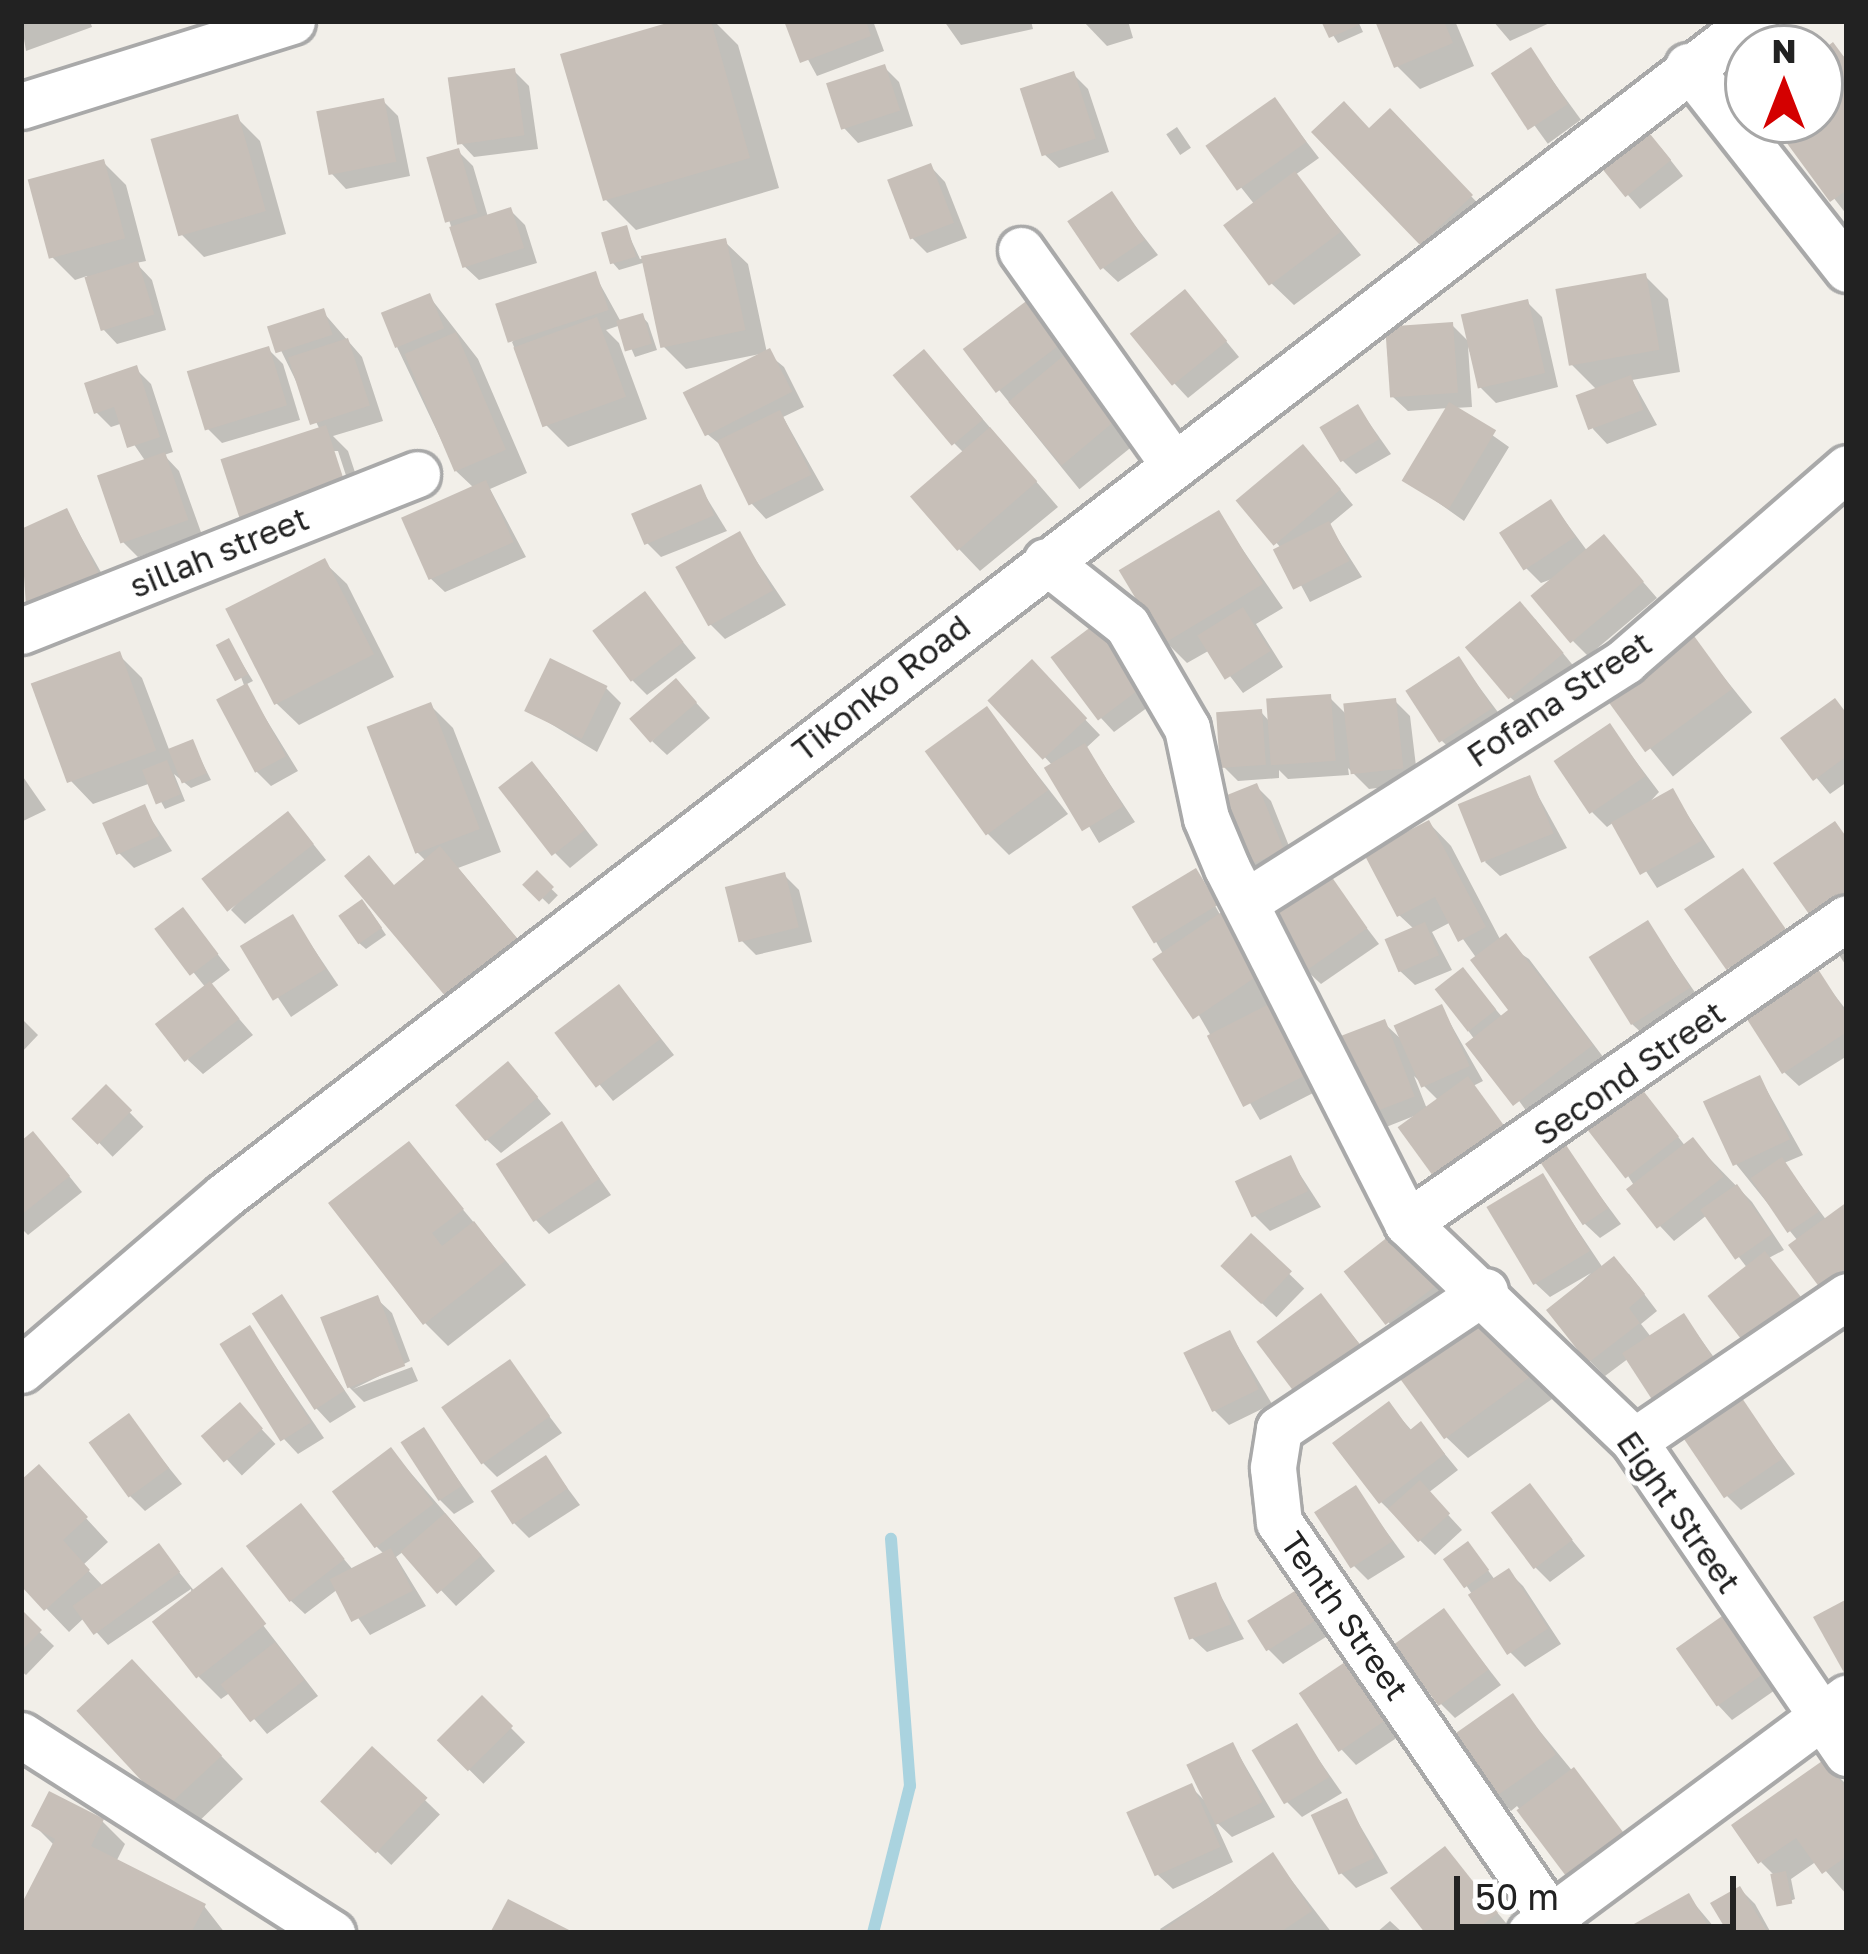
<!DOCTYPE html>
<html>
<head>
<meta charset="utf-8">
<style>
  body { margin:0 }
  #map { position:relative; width:1868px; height:1954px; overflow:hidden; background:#f2efe9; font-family:"Golos Text",sans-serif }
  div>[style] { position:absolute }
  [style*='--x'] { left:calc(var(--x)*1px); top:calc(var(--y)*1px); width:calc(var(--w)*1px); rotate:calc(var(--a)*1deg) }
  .shadow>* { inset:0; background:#0003; transform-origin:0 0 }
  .stream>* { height:12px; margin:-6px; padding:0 6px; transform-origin:6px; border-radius:6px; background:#aad3df }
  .building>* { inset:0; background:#c7bfb8; transform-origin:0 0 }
  .roads { filter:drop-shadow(3px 0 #a9a9a9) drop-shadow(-3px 0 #a9a9a9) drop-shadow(0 3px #a9a9a9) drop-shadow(0 -3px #a9a9a9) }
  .minor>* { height:45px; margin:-22.5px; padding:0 22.5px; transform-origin:22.5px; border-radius:22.5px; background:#fff }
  span { translate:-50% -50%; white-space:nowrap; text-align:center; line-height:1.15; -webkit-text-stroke:9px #fff; paint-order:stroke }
  .street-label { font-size:33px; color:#222 }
  .frame { position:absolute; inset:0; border:24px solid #222; pointer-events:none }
  .north { position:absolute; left:1724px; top:24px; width:120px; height:120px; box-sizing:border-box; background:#fff; border:3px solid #a7a7a7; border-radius:50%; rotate:0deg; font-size:33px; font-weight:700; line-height:48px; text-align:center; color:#222 }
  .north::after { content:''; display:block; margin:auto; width:42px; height:54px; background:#d40000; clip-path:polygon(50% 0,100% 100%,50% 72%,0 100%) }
  .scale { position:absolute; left:1454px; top:1876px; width:282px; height:54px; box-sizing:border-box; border:6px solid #222; border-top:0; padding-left:15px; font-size:36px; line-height:42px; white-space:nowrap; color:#222; -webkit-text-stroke:9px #fff; paint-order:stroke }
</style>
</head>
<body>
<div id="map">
  <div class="shadow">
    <i style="clip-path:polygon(21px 21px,90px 21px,92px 27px,26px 51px)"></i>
    <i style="clip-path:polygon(685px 21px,714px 21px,738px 45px,779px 188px,636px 230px,605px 199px)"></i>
    <i style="clip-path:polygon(787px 21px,873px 21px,884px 51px,817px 76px)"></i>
    <i style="clip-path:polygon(944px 21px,1031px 21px,1033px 29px,961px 45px)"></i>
    <i style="clip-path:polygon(1128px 21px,1133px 38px,1107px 46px,1083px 21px)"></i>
    <i style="clip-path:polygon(1324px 21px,1358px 21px,1363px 32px,1338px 43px)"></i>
    <i style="clip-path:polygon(1378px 21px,1455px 21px,1474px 66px,1420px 89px,1397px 66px)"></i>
    <i style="clip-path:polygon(1493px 21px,1554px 21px,1510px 41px)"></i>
    <i style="clip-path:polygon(1833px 46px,1847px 60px,1847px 215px,1773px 120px,1820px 120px,1820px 56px)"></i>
    <i style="left:1531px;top:51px;width:85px;height:41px;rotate:54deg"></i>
    <i style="clip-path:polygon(884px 67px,899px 82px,913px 126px,858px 143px,844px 128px)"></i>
    <i style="clip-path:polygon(514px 71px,529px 86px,538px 149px,474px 157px,460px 142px)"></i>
    <i style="clip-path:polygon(1073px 74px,1088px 89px,1109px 152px,1059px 168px,1044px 154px)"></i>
    <i style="clip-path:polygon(383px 101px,398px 116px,410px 176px,346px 189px,332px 174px)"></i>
    <i style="clip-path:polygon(1275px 101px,1319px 158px,1295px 175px,1361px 255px,1294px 305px,1271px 283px,1255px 205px,1209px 147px)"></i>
    <i style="clip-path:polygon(1390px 112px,1493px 219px,1444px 266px,1315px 132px,1370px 131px)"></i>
    <i style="clip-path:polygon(237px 118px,260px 141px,286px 234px,204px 257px,181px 234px)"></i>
    <i style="left:1177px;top:127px;width:25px;height:13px;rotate:56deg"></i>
    <i style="clip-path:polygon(1661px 148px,1683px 176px,1640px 209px,1603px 166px)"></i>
    <i style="clip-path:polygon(458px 151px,473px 166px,488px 217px,510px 210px,525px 225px,537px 263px,479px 280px,464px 266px,449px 220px)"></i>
    <i style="clip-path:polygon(103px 162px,126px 185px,146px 261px,136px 263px,152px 280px,166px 330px,117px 344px,103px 329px,87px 276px,75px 280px,52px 257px)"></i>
    <i style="clip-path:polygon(931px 167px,945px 182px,967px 238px,927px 253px,912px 238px)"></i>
    <i style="clip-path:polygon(1111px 195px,1158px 255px,1118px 282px,1103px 268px)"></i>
    <i style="clip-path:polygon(626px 229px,640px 259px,725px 242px,748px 264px,767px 353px,784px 367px,804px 407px,783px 417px,824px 490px,766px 519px,752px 504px,723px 447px,706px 433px,760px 354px,686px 369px,663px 346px,646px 262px,619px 270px,613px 263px)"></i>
    <i style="clip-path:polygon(595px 275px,621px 322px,642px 316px,648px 323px,657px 350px,635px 357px,621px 325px,606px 330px,619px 343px,647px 419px,568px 447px,545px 424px,512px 342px)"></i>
    <i style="clip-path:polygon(1645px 276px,1668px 299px,1680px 372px,1632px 380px,1657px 425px,1607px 444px,1593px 429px,1598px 391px,1571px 364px)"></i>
    <i style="clip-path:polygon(429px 296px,478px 359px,527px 473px,490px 489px,526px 557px,445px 592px,430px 578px,474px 488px,456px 471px,397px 347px)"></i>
    <i style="left:1037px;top:297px;width:176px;height:88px;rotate:51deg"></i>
    <i style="clip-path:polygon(1527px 302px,1542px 317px,1558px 387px,1496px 403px,1481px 388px,1468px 346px,1472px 407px,1454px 408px,1509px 447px,1464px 521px,1405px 479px,1448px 408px,1408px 411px,1393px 397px,1452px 325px,1471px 344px)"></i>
    <i style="clip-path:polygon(1199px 308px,1239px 357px,1188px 398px,1174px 383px)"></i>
    <i style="clip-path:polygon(evenodd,323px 312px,362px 357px,383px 421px,333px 436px,348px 451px,369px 515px,268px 547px,320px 430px,271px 330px,323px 312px,332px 451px,338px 451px,356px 506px,350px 508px,332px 451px)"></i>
    <i style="clip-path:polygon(268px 349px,283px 364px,300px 420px,222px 443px,207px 428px)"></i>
    <i style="clip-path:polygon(939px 368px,1058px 507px,980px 571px,958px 548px,964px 453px,954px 443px)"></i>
    <i style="clip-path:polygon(136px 369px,151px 384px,173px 452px,164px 455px,179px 471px,202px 535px,138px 557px,123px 542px,146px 462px,120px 424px,111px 427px,96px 412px)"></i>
    <i style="clip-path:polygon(1358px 407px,1391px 454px,1356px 474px,1341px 459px)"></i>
    <i style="clip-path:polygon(1318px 462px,1353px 505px,1329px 525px,1362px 577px,1310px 602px,1281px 548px,1239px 500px)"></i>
    <i style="clip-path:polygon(700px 487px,727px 531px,661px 557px,646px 542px)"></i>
    <i style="clip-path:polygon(1551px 502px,1588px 552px,1618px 553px,1657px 598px,1588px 656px,1573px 641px,1560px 576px,1541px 583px,1526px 568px)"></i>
    <i style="clip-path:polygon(67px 512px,111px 590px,29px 606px,21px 533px)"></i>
    <i style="clip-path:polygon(1218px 514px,1283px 608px,1256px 624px,1283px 667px,1243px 693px,1210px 650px,1187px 663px,1165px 641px)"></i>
    <i style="clip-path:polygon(739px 535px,786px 605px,725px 639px,710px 624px)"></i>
    <i style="clip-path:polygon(324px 562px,347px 584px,394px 677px,299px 725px,276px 703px,229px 609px)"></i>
    <i style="clip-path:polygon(645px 595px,696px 658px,647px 695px,632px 680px)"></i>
    <i style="clip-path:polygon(1535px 619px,1576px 669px,1525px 711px,1510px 697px)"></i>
    <i style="clip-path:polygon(1099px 624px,1159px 699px,1114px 732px,1100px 717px)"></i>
    <i style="left:1688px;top:633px;width:102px;height:102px;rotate:51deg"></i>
    <i style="clip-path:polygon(228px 641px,253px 681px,245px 685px,298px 771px,271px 786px,256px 771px,245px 688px)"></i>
    <i style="clip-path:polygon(119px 655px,142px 678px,170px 752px,192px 742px,211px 780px,191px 788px,174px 774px,185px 801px,165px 809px,151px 783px,93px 804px,71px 781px)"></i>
    <i style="clip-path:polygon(1459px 660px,1506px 723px,1457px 755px,1442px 741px)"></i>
    <i style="clip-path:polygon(1032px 664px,1100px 735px,1086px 748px,1135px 822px,1099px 843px,1053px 766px,992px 700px)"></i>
    <i style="clip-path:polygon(606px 688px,621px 703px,597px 752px,528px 710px)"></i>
    <i style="clip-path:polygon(691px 697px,710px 718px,667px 755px,652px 741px)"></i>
    <i style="clip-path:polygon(1329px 697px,1347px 715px,1395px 701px,1410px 716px,1418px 783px,1369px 789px,1348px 768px,1349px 775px,1288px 779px,1279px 770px,1279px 778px,1238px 781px,1223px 766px,1261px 712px,1270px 722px)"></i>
    <i style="clip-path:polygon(430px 705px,453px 728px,501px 852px,458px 868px,530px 954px,463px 1009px,396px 887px,427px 862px,417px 852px)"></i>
    <i style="clip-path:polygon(987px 710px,1068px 814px,1009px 855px,987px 833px)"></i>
    <i style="clip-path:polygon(1847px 714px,1847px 782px,1830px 794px,1784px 739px)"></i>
    <i style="clip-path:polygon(1610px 727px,1659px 792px,1647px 805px,1672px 791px,1715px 857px,1657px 888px,1614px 822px,1607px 827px,1592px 812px)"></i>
    <i style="clip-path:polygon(21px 774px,46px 810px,21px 822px)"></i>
    <i style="clip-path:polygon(546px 779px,598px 845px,570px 868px,555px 853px)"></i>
    <i style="clip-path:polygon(1529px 779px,1567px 848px,1500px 876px,1485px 862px)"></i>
    <i style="clip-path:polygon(1256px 786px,1271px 801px,1297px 866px,1254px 883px,1239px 868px)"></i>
    <i style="clip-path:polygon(144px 808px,172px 851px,134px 868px,119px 853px)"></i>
    <i style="clip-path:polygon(1429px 823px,1451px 846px,1501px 941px,1529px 959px,1613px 1070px,1538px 1127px,1438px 989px,1463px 971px,1503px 1018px,1513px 1010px,1451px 922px,1432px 932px,1452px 970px,1415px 985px,1400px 971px,1414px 929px,1399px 915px)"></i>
    <i style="clip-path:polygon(302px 830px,326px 860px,245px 924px,231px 910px)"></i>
    <i style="clip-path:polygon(1196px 872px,1319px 1090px,1260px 1120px,1155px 940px)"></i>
    <i style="left:1742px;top:872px;width:92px;height:66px;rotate:53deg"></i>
    <i style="left:537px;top:875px;width:29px;height:13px;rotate:44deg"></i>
    <i style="clip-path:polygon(784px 875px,799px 890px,812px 942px,756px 955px,741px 940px)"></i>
    <i style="clip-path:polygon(1328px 877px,1379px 944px,1321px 984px,1306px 970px)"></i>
    <i style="clip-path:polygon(369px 909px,386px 935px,366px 949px,359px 943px)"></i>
    <i style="clip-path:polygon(183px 910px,230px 970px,210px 985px,253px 1035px,203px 1074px,188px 1060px,206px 988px,158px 928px)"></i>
    <i style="left:293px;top:918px;width:81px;height:57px;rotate:56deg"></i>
    <i style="clip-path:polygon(1648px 924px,1703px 1004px,1647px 1038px,1632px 1024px)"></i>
    <i style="clip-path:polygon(1847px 945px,1847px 967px,1837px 952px)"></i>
    <i style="clip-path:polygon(1815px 970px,1847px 1011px,1847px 1056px,1799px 1086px,1784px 1072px)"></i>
    <i style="clip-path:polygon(633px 1003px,674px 1055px,613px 1101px,558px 1034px)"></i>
    <i style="clip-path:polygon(evenodd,1441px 1007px,1483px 1081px,1473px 1086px,1515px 1141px,1449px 1188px,1435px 1173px,1414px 1116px,1376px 1131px,1361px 1116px,1384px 1023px,1403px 1041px,1441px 1007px,1414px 1076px,1439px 1101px,1427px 1109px,1414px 1076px)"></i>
    <i style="clip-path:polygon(21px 1018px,38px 1035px,21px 1053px)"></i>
    <i style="clip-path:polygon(1760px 1078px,1803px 1155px,1784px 1163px,1827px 1221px,1847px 1206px,1798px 1241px,1736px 1164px)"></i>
    <i style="clip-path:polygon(523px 1080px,551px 1114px,501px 1153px,486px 1139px)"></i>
    <i style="left:106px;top:1088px;width:54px;height:43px;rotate:46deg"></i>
    <i style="clip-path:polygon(1648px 1098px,1686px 1147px,1707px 1156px,1752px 1202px,1784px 1250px,1748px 1269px,1707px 1215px,1674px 1241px,1660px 1226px,1628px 1176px)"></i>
    <i style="clip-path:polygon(562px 1125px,611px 1195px,549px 1234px,535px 1219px)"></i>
    <i style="clip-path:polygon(21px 1145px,48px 1150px,82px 1192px,28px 1235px,21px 1228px)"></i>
    <i style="clip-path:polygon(409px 1145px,526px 1285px,448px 1346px,425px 1323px)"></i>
    <i style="clip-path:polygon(1565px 1149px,1621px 1224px,1600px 1238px,1585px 1224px)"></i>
    <i style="clip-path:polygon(1290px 1159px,1321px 1207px,1270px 1231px,1255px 1216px)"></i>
    <i style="clip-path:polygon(1542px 1177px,1603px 1268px,1629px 1274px,1657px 1311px,1641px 1324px,1651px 1337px,1684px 1316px,1734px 1385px,1629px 1358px,1605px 1376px,1590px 1361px,1550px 1311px,1591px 1273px,1550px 1297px,1535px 1283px)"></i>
    <i style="clip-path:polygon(1398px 1233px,1453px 1298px,1404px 1338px,1389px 1323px)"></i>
    <i style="left:1251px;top:1237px;width:74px;height:40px;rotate:44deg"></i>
    <i style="clip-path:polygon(1321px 1297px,1391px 1382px,1331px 1427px,1308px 1404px)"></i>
    <i style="clip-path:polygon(282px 1298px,356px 1407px,330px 1423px,316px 1408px)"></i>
    <i style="clip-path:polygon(377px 1299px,392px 1313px,410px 1361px,353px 1389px,412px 1367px,418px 1381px,364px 1402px,349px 1387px)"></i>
    <i style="clip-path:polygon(250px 1329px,324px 1438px,298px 1454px,284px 1439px)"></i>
    <i style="clip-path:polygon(1230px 1333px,1272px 1404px,1229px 1425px,1214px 1410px)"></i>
    <i style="clip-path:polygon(1509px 1339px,1552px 1399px,1468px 1458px,1445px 1436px)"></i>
    <i style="clip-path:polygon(509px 1363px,562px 1433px,497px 1477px,482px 1462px)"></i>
    <i style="clip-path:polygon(1741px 1402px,1795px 1474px,1741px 1510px,1726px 1495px)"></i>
    <i style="clip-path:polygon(1389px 1405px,1413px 1432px,1421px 1425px,1458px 1470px,1428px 1493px,1462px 1530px,1435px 1555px,1381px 1502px)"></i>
    <i style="left:240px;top:1406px;width:52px;height:46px;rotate:47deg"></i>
    <i style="clip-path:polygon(128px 1417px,182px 1484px,145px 1511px,130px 1496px)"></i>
    <i style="clip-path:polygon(424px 1431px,474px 1502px,454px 1514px,440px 1500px)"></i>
    <i style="clip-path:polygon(391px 1450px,495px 1571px,456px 1606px,404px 1551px,396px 1557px,426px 1606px,370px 1635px,338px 1589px,305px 1614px,290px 1600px,300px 1507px,354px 1571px,385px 1555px,376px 1546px)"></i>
    <i style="clip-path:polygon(545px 1458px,580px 1505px,529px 1538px,514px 1523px)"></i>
    <i style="clip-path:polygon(21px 1484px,61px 1491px,108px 1542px,83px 1565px,102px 1585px,159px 1547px,195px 1592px,221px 1571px,318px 1696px,267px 1734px,231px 1692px,221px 1699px,199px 1677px,191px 1589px,108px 1645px,84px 1618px,69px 1632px,21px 1582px)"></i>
    <i style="clip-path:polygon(1529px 1487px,1585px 1556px,1550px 1582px,1536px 1568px)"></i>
    <i style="clip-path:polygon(1355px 1489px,1405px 1557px,1368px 1580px,1353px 1565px)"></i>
    <i style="clip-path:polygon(1474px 1551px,1495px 1580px,1509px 1572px,1523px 1586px,1561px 1644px,1525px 1667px,1510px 1652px,1466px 1585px)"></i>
    <i style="clip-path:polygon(1215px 1585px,1244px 1639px,1207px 1652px,1192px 1638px)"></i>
    <i style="clip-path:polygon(1298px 1593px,1329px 1635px,1283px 1664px,1268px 1649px)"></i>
    <i style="clip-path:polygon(1444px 1612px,1501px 1685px,1455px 1718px,1441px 1704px)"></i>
    <i style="clip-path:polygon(21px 1614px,54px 1646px,26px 1675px,21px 1671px)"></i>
    <i style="clip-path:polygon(1724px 1617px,1778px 1688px,1732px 1720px,1718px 1705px)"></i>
    <i style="clip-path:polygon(1350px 1662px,1404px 1733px,1356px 1765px,1342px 1750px)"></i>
    <i style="clip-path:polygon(155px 1686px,243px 1779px,193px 1827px,170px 1804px)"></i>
    <i style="clip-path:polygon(1512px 1697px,1637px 1850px,1583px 1889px,1517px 1806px,1511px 1811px,1496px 1796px)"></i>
    <i style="left:482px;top:1699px;width:61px;height:59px;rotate:45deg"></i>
    <i style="clip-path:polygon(1296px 1727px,1342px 1793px,1302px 1817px,1287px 1802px)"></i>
    <i style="clip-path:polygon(1233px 1745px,1275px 1817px,1232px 1837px,1214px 1820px,1233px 1862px,1173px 1889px,1158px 1875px,1191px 1787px,1207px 1803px)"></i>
    <i style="left:373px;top:1750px;width:93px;height:70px;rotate:44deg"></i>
    <i style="clip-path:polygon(1825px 1763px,1847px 1785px,1847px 1895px,1817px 1861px,1791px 1879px,1795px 1899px,1779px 1905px,1773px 1874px,1761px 1862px)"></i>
    <i style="clip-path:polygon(1346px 1802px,1388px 1873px,1356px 1888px,1341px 1873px)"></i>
    <i style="clip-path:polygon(102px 1821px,125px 1844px,116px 1862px,204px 1906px,225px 1933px,21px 1932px,21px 1911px,55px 1846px,35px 1826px)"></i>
    <i style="clip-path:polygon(1445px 1850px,1511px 1929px,1505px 1933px,1429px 1933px)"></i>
    <i style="clip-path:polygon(1273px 1856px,1332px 1933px,1163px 1933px,1160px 1929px)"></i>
    <i style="clip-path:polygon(1740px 1889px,1755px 1904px,1771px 1933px,1731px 1933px)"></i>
    <i style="clip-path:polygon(1688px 1896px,1719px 1933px,1624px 1933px)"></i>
    <i style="clip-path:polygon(1390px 1921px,1403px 1933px,1376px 1933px)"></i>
  </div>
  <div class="stream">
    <i style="--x:873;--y:1933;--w:152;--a:-75.9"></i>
    <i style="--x:910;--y:1786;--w:248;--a:-94.4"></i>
  </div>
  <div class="building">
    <i style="clip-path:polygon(674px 21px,711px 21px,750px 158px,603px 201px,560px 54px)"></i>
    <i style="clip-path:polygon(784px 21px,866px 21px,871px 36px,800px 63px)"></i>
    <i style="clip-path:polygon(1321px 21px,1357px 21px,1359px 25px,1329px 38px)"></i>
    <i style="clip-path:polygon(1375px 21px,1444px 21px,1453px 43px,1394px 68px)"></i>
    <i style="clip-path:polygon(1833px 42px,1847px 61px,1847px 190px,1830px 202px,1770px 120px,1820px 120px,1820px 52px)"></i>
    <i style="left:1531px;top:47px;width:68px;height:48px;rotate:57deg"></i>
    <i style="left:885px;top:64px;width:49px;height:62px;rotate:72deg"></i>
    <i style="left:515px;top:68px;width:68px;height:68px;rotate:82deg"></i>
    <i style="left:1074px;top:71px;width:71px;height:57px;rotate:72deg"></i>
    <i style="left:1275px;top:97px;width:55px;height:85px;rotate:55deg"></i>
    <i style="left:384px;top:98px;width:65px;height:69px;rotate:79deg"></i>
    <i style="clip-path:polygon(1344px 101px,1369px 128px,1390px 108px,1473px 195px,1420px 245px,1311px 132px)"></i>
    <i style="left:238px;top:114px;width:101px;height:91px;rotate:74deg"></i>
    <i style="left:1646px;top:129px;width:40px;height:59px;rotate:51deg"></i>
    <i style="left:459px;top:148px;width:68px;height:34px;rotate:74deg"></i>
    <i style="left:104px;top:159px;width:82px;height:79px;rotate:75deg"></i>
    <i style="left:931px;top:163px;width:64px;height:47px;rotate:69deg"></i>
    <i style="left:1295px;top:171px;width:76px;height:90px;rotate:53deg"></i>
    <i style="left:1112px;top:191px;width:59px;height:54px;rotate:56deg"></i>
    <i style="left:511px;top:207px;width:43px;height:65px;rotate:72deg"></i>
    <i style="left:627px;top:225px;width:33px;height:27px;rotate:74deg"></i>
    <i style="left:726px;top:238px;width:94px;height:87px;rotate:78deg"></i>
    <i style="left:138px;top:261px;width:56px;height:56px;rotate:73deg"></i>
    <i style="left:596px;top:271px;width:41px;height:106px;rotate:72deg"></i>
    <i style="left:1646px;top:273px;width:78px;height:92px;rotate:80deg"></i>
    <i style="left:1185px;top:289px;width:67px;height:71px;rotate:51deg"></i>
    <i style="left:430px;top:293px;width:38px;height:53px;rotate:68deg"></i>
    <i style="left:1037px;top:293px;width:55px;height:93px;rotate:53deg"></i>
    <i style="left:1528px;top:299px;width:76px;height:69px;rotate:77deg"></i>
    <i style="left:324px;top:308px;width:28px;height:60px;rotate:72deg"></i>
    <i style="left:643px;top:313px;width:32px;height:28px;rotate:74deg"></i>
    <i style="left:597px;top:317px;width:85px;height:89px;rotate:70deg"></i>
    <i style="left:1453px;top:322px;width:71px;height:68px;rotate:86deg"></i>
    <i style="left:456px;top:332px;width:128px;height:56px;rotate:67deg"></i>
    <i style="left:348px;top:338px;width:71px;height:63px;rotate:72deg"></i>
    <i style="left:269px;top:346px;width:62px;height:86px;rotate:73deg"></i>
    <i style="left:1075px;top:346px;width:83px;height:87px;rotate:50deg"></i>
    <i style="left:770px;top:348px;width:49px;height:98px;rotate:63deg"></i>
    <i style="left:924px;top:349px;width:92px;height:41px;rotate:50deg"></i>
    <i style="clip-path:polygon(137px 365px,160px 437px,127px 448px,114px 407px,94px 414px,84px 383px)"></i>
    <i style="left:1631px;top:375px;width:37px;height:59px;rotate:70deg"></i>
    <i style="left:1449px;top:402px;width:55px;height:92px;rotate:31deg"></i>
    <i style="left:1358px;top:404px;width:41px;height:45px;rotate:59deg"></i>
    <i style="left:780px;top:410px;width:72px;height:70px;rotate:64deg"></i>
    <i style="left:326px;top:425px;width:71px;height:111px;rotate:72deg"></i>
    <i style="left:990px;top:427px;width:72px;height:106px;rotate:49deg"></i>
    <i style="left:1303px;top:444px;width:59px;height:88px;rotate:50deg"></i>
    <i style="left:165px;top:452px;width:72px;height:72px;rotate:71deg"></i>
    <i style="left:486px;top:480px;width:68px;height:93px;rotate:66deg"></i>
    <i style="left:701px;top:484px;width:34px;height:76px;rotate:67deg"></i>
    <i style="left:1551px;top:499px;width:45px;height:62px;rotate:57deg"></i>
    <i style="clip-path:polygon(67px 508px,99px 574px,26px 607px,21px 529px)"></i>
    <i style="left:1219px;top:510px;width:86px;height:117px;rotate:59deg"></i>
    <i style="left:1329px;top:521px;width:45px;height:63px;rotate:63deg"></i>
    <i style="left:740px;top:531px;width:68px;height:74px;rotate:61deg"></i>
    <i style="left:1604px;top:534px;width:62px;height:96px;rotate:50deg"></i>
    <i style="left:325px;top:558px;width:108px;height:112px;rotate:63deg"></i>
    <i style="left:645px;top:591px;width:64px;height:66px;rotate:53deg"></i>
    <i style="left:1520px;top:601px;width:68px;height:72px;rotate:50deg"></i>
    <i style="left:1243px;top:607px;width:52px;height:54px;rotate:58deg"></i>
    <i style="left:1100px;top:620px;width:79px;height:62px;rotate:53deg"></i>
    <i style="left:1689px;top:629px;width:74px;height:108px;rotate:54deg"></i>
    <i style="left:229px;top:638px;width:41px;height:15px;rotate:62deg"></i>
    <i style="left:120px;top:651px;width:106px;height:95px;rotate:70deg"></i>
    <i style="left:1459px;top:656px;width:62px;height:64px;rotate:57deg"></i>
    <i style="left:550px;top:658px;width:64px;height:59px;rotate:26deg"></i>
    <i style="left:1032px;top:659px;width:81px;height:61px;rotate:47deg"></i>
    <i style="left:676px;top:678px;width:32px;height:62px;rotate:49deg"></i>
    <i style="left:247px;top:683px;width:83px;height:35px;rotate:62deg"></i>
    <i style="left:1331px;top:694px;width:67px;height:65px;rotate:86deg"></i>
    <i style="left:1396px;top:698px;width:71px;height:53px;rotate:84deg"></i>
    <i style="clip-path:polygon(1835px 698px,1847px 714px,1847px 756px,1813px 781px,1780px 738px)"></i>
    <i style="left:431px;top:702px;width:136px;height:69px;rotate:69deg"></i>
    <i style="left:987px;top:706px;width:104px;height:77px;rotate:54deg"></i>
    <i style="left:1262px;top:709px;width:56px;height:46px;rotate:86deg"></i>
    <i style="left:1610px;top:723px;width:64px;height:68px;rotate:56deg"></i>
    <i style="left:193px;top:739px;width:37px;height:27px;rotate:68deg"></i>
    <i style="left:1085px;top:743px;width:74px;height:48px;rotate:59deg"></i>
    <i style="left:167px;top:760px;width:37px;height:27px;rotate:68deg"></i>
    <i style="left:532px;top:761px;width:87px;height:43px;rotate:52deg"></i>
    <i style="left:1530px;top:775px;width:63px;height:78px;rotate:68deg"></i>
    <i style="left:1257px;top:783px;width:73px;height:51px;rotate:68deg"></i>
    <i style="left:1673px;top:788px;width:60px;height:71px;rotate:61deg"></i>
    <i style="left:145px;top:804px;width:35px;height:47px;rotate:66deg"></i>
    <i style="left:288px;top:811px;width:42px;height:110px;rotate:52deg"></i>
    <i style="clip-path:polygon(1429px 820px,1486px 927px,1458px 942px,1435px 897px,1397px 917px,1364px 854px)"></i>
    <i style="clip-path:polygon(1835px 821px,1847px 838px,1847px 893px,1811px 917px,1773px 863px)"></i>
    <i style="clip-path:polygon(440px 846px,517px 938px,446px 997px,344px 876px,369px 855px,394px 885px)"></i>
    <i style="left:1196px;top:868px;width:43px;height:75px;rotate:59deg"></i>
    <i style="left:1743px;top:868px;width:74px;height:72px;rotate:55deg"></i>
    <i style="left:537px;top:870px;width:24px;height:21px;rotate:45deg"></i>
    <i style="left:785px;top:872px;width:57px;height:62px;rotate:76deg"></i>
    <i style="left:1329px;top:873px;width:67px;height:77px;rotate:55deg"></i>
    <i style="left:362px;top:899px;width:35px;height:29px;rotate:55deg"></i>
    <i style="left:1235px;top:903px;width:73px;height:100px;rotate:56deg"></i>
    <i style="left:183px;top:907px;width:59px;height:36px;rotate:53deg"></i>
    <i style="left:293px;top:914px;width:64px;height:62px;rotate:59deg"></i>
    <i style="left:1648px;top:920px;width:80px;height:70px;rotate:58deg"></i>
    <i style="left:1425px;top:922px;width:36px;height:44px;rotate:67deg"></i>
    <i style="clip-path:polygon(1506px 933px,1593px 1045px,1513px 1106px,1465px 1044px,1508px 1010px,1470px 960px)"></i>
    <i style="clip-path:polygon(1816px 966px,1847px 1014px,1847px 1032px,1782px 1074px,1743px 1013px)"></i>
    <i style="left:1463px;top:967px;width:54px;height:36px;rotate:52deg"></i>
    <i style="left:210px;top:981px;width:48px;height:70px;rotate:52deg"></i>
    <i style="left:619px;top:984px;width:69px;height:81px;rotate:53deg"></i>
    <i style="left:1271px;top:1003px;width:80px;height:72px;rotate:63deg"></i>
    <i style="left:1442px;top:1004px;width:68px;height:53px;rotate:66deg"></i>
    <i style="left:1385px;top:1019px;width:83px;height:60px;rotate:69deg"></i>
    <i style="left:508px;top:1061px;width:47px;height:69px;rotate:50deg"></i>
    <i style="left:1760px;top:1075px;width:71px;height:63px;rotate:65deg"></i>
    <i style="left:1468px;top:1076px;width:60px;height:87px;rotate:54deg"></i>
    <i style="left:1634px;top:1079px;width:73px;height:68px;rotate:52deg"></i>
    <i style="left:106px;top:1084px;width:37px;height:49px;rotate:45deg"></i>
    <i style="left:562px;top:1121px;width:69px;height:79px;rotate:57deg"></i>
    <i style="clip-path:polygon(33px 1131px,70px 1176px,21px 1215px,21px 1141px)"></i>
    <i style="left:1693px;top:1137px;width:50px;height:85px;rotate:52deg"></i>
    <i style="clip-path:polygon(409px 1141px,464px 1209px,432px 1233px,442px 1246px,474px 1221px,505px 1261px,423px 1325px,328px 1203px)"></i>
    <i style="left:1566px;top:1145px;width:76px;height:31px;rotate:56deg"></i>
    <i style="left:1291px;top:1155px;width:40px;height:62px;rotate:65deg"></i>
    <i style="left:1782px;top:1157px;width:66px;height:38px;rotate:56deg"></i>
    <i style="left:1543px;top:1173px;width:91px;height:66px;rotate:59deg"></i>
    <i style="left:1737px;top:1184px;width:61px;height:45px;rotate:55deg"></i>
    <i style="clip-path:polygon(1847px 1202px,1847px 1282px,1826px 1296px,1788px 1245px)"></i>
    <i style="left:1398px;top:1229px;width:68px;height:69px;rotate:52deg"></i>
    <i style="left:1251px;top:1233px;width:56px;height:45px;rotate:43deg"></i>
    <i style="left:1765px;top:1251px;width:65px;height:73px;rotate:52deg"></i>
    <i style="clip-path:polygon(1614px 1256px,1645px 1294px,1629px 1308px,1640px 1323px,1588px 1363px,1546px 1310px)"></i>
    <i style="left:1321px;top:1293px;width:81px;height:81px;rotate:53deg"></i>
    <i style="left:282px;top:1294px;width:115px;height:36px;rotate:57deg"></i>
    <i style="left:378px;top:1295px;width:76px;height:62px;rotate:69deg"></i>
    <i style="left:1487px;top:1313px;width:77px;height:109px;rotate:54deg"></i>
    <i style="left:1684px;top:1313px;width:68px;height:74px;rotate:57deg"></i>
    <i style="left:250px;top:1325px;width:115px;height:36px;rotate:58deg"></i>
    <i style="left:1230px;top:1330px;width:66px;height:52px;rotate:64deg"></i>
    <i style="left:510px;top:1359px;width:70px;height:84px;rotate:55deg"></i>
    <i style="left:1742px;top:1398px;width:73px;height:71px;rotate:56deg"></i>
    <i style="clip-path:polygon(1389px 1401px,1410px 1430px,1421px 1421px,1445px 1454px,1379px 1504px,1332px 1443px)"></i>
    <i style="left:240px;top:1402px;width:35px;height:52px;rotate:49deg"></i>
    <i style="left:129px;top:1413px;width:68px;height:50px;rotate:54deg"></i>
    <i style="left:424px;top:1427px;width:70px;height:28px;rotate:57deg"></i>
    <i style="left:391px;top:1447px;width:71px;height:74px;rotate:53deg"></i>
    <i style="left:546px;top:1455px;width:40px;height:66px;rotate:57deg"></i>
    <i style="clip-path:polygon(39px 1464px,88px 1517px,63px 1540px,90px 1570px,44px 1611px,21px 1586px,21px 1480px)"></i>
    <i style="left:1420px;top:1480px;width:45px;height:43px;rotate:48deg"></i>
    <i style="left:1530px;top:1483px;width:71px;height:49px;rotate:53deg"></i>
    <i style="left:1356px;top:1485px;width:67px;height:50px;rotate:57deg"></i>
    <i style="left:301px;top:1503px;width:71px;height:70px;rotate:52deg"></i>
    <i style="left:445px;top:1513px;width:56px;height:59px;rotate:49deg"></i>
    <i style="left:1468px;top:1541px;width:36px;height:31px;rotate:54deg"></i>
    <i style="left:159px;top:1543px;width:36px;height:107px;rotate:54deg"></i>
    <i style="left:391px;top:1548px;width:48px;height:69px;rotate:63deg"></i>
    <i style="left:222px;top:1567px;width:72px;height:89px;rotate:52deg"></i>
    <i style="left:1509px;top:1568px;width:72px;height:49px;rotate:57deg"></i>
    <i style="left:1216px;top:1582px;width:45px;height:45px;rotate:70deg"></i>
    <i style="left:1298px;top:1589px;width:36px;height:60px;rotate:58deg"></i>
    <i style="clip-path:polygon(1847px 1599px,1847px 1678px,1813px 1617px)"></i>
    <i style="left:1444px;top:1608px;width:76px;height:62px;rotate:54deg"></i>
    <i style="clip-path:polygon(21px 1609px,42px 1630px,21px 1651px)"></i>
    <i style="left:1725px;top:1614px;width:71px;height:60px;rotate:55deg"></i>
    <i style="left:275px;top:1642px;width:48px;height:69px;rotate:52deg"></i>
    <i style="left:1351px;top:1658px;width:71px;height:63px;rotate:56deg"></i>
    <i style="left:132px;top:1659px;width:132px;height:76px;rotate:47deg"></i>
    <i style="left:1513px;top:1693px;width:75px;height:77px;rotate:55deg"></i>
    <i style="left:482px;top:1695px;width:44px;height:64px;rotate:45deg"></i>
    <i style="left:1297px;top:1723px;width:63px;height:53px;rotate:59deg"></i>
    <i style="left:1233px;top:1742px;width:67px;height:52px;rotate:64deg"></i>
    <i style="left:372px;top:1746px;width:76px;height:76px;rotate:43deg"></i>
    <i style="clip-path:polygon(1825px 1759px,1847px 1790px,1847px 1856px,1822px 1874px,1796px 1838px,1758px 1864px,1731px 1825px)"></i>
    <i style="left:1574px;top:1767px;width:84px;height:72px;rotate:53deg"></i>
    <i style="left:1192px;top:1783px;width:70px;height:72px;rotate:66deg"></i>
    <i style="clip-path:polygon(49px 1791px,104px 1819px,91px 1846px,206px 1904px,191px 1933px,21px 1931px,21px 1905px,55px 1839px,31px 1826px)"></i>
    <i style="left:1347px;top:1798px;width:66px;height:40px;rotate:65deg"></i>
    <i style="clip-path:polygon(1445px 1846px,1498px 1913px,1472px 1933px,1425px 1933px,1390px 1888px)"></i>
    <i style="clip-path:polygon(1273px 1852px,1312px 1911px,1279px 1933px,1159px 1933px)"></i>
    <i style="left:1786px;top:1871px;width:33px;height:16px;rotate:79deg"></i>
    <i style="clip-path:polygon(1740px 1886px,1767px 1931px,1764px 1933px,1728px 1933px,1710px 1903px)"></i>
    <i style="clip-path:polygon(1689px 1893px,1712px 1933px,1618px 1933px)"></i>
    <i style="clip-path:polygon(508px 1899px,575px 1933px,490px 1933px)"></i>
  </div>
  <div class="roads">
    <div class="minor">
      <i style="--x:1688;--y:66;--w:258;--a:51.9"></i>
      <i style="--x:21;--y:106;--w:284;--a:-17.4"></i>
      <i style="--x:1021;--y:250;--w:262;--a:54.6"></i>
      <i style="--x:1046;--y:561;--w:103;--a:38.3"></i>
      <i style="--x:1127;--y:625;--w:119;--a:59.8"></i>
      <i style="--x:1187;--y:728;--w:92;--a:78.1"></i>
      <i style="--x:1206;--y:818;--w:54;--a:67.2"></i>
      <i style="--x:1227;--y:868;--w:398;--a:63.1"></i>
      <i style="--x:1407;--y:1223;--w:315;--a:43.8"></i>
      <i style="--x:1634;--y:1441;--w:378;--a:55.7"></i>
      <i style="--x:21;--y:631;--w:426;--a:-21.6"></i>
      <i style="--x:1249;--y:900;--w:446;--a:-32.4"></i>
      <i style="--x:1625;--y:661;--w:294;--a:-41"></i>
      <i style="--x:1407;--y:1223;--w:535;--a:-34.73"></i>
      <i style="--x:1485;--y:1291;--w:248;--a:146.2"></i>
      <i style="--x:1279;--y:1429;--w:39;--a:99"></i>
      <i style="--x:1273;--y:1468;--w:54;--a:83.7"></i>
      <i style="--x:1279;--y:1522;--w:499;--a:55.5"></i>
      <i style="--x:21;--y:1370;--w:267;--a:-40.6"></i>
      <i style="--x:224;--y:1196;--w:1928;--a:-37.54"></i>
      <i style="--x:1634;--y:1441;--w:258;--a:-34.2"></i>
      <i style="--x:21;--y:1735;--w:369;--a:32.5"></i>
      <i style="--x:1530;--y:1933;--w:395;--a:-36.6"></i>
    </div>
  </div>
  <div class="street-label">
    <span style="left:219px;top:552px;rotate:-22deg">sillah street</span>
    <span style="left:881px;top:688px;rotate:-38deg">Tikonko Road</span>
    <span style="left:1559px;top:699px;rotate:-34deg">Fofana Street</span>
    <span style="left:1629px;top:1073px;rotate:-35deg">Second Street</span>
    <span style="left:1679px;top:1512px;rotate:55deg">Eight Street</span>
    <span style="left:1345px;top:1616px;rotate:55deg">Tenth Street</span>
  </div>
  <div class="frame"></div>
  <div class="north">N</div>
  <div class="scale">50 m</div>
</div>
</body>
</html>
